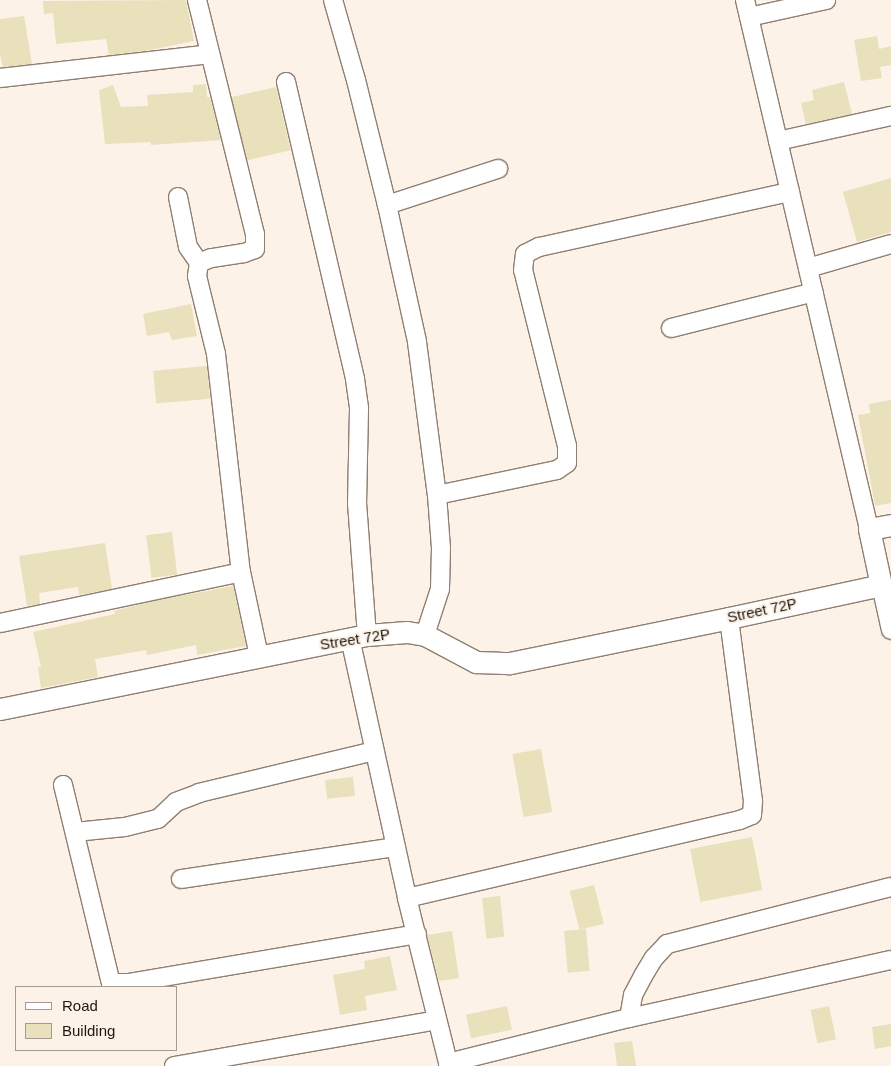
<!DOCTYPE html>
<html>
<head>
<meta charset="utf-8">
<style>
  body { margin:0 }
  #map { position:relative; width:891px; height:1066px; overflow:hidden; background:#fcf2e8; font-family:Helvetica,sans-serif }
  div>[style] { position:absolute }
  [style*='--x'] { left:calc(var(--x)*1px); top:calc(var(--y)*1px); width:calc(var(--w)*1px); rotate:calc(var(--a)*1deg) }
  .building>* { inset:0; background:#e8e1bc; transform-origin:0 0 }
  .roads { filter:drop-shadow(1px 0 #8f7f70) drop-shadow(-1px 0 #8f7f70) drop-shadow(0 1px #8f7f70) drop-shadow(0 -1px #8f7f70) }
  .minor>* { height:18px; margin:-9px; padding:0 9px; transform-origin:9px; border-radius:9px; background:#fff }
  .tertiary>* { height:21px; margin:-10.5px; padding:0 10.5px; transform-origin:10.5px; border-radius:10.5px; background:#fff }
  span { translate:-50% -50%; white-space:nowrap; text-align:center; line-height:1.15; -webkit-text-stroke:4px #fcf2e8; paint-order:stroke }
  .street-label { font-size:15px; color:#1e1812 }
  .legend { position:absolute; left:15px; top:986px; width:162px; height:65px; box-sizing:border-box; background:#fcf2e8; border:1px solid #a39b92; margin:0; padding:6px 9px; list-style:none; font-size:15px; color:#1e1812 }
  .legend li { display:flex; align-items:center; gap:10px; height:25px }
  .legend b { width:25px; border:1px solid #a39b92 }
</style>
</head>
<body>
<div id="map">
  <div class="building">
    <i style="clip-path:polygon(186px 0,194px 41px,145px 51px,109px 55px,106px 39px,56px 44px,53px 13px,44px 14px,43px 1px)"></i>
    <i style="clip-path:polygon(24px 16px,32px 64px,3px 67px,0 54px,0 19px)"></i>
    <i style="clip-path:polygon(877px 36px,879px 49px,891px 46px,891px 65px,880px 67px,882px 78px,861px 81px,854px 40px)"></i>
    <i style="clip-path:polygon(844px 82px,852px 114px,806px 124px,801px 103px,814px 100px,812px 90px)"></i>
    <i style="clip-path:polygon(206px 84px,207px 97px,210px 97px,221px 140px,151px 145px,151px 142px,105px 144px,99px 90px,113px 85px,121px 107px,148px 106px,147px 95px,193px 92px,193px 85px)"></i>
    <i style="left:276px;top:87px;width:65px;height:46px;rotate:77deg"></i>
    <i style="clip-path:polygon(891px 178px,891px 232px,857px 242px,843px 192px)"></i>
    <i style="clip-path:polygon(191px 304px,197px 336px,172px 340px,169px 332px,147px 336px,143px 314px)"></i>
    <i style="left:207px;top:366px;width:33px;height:54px;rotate:85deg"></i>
    <i style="clip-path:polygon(891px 400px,891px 503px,875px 506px,858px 415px,870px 413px,869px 404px)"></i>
    <i style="left:172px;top:532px;width:43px;height:26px;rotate:83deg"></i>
    <i style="clip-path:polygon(105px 543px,112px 589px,79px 595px,78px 587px,39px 593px,40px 604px,27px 606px,19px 556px)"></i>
    <i style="clip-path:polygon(233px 586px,246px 646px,197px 655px,196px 645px,147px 655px,146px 650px,95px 659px,98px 677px,41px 688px,38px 667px,41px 667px,33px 632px,115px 614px,114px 611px,153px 601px)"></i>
    <i style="left:541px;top:749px;width:64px;height:29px;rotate:80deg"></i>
    <i style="left:353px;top:777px;width:19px;height:28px;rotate:84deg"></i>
    <i style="left:752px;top:837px;width:54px;height:63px;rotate:79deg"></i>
    <i style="left:594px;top:885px;width:40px;height:25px;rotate:76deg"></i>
    <i style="left:500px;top:896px;width:41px;height:18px;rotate:84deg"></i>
    <i style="left:586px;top:929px;width:42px;height:22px;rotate:85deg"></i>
    <i style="clip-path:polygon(452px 931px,459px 978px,439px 981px,427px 935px)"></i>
    <i style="clip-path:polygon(390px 956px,397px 990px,365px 996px,367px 1010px,340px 1015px,333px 975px,365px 969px,364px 961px)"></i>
    <i style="left:507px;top:1006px;width:24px;height:42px;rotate:78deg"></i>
    <i style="left:829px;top:1006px;width:34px;height:19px;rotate:78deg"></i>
    <i style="clip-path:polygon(891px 1024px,891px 1046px,875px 1049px,872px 1027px)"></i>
    <i style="clip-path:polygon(632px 1041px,636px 1066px,617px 1066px,614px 1043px)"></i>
  </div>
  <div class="roads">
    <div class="minor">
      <i style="--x:197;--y:0;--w:241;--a:76.1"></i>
      <i style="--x:255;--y:234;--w:15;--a:90"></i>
      <i style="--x:255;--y:249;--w:12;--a:160"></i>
      <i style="--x:244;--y:253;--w:33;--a:171"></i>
      <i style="--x:211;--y:258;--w:13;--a:157"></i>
      <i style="--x:333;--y:0;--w:83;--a:74"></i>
      <i style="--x:356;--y:80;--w:129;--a:76.1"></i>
      <i style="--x:387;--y:205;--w:140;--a:77.6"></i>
      <i style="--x:417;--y:342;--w:154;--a:82.6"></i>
      <i style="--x:437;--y:495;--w:53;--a:85.7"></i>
      <i style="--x:441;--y:548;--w:41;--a:91.4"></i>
      <i style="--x:440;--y:589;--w:48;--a:108.1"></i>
      <i style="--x:745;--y:0;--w:543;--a:76.81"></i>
      <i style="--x:749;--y:17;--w:79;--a:-12.4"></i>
      <i style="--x:0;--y:78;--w:211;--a:-6.5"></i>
      <i style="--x:286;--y:82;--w:305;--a:76.9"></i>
      <i style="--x:355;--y:379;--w:30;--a:82"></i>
      <i style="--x:359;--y:409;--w:94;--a:91.2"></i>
      <i style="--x:357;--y:503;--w:132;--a:85.7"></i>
      <i style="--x:778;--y:141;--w:116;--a:-12.5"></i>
      <i style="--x:178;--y:197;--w:51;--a:78.7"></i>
      <i style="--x:188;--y:247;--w:19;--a:55"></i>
      <i style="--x:199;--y:263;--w:13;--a:99"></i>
      <i style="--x:197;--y:276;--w:80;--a:76.3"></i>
      <i style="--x:216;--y:354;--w:219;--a:83.5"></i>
      <i style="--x:241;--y:572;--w:86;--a:77.9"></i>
      <i style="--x:387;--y:205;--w:117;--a:-18"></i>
      <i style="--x:808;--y:268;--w:86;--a:-16.1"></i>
      <i style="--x:671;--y:328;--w:147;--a:-14.1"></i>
      <i style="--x:437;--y:495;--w:123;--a:-11.8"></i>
      <i style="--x:557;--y:470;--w:12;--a:-35"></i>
      <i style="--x:567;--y:463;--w:17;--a:-90"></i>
      <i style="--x:567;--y:446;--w:181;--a:-104"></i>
      <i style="--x:523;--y:270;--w:16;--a:-83"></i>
      <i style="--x:525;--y:254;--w:16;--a:-27"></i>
      <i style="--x:539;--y:247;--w:257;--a:-12.4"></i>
      <i style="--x:881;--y:585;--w:46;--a:77.5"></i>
      <i style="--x:0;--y:623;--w:246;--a:-11.9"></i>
      <i style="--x:350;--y:638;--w:266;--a:77.6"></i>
      <i style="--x:407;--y:898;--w:173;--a:76"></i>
      <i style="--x:63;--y:785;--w:204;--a:76.4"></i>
      <i style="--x:111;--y:983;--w:17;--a:0"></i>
      <i style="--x:128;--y:983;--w:293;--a:-9.6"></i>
      <i style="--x:75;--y:832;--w:50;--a:-5.7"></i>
      <i style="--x:125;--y:827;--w:34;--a:-14"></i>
      <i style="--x:158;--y:819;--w:25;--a:-43"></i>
      <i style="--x:176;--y:802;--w:25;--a:-21"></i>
      <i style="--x:199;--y:793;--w:180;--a:-13.5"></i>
      <i style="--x:181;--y:879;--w:217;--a:-8.5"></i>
      <i style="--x:407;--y:898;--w:342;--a:-13.2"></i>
      <i style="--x:740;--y:820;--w:13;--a:-23"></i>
      <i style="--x:752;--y:815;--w:14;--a:-86"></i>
      <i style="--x:753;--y:801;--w:185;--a:-97.5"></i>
      <i style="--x:629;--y:1018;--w:23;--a:-80"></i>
      <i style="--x:633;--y:995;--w:21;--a:-62"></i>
      <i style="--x:643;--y:976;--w:21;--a:-59"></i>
      <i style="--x:654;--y:958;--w:19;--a:-47"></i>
      <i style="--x:667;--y:944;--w:231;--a:-14.3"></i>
      <i style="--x:448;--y:1063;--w:187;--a:-14"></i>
      <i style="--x:629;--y:1018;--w:268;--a:-12.5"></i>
      <i style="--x:174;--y:1066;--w:267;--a:-9.9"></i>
    </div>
    <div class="tertiary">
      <i style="--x:0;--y:709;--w:374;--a:-11.4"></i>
      <i style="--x:367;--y:635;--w:40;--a:-4.3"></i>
      <i style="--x:407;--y:632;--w:18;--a:9"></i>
      <i style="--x:425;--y:635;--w:58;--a:27.9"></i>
      <i style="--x:476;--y:662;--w:34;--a:2"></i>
      <i style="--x:510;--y:663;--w:224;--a:-11.6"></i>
      <i style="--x:729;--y:618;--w:156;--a:-12.2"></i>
      <i style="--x:881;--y:585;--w:57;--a:-102.1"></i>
      <i style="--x:869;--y:529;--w:22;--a:-10"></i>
    </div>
  </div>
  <div class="street-label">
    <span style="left:762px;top:610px;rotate:-12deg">Street 72P</span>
    <span style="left:355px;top:639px;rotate:-9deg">Street 72P</span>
  </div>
  <ul class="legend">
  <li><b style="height:6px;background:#fff"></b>Road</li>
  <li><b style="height:14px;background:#e8e1bc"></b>Building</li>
  </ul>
</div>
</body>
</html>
